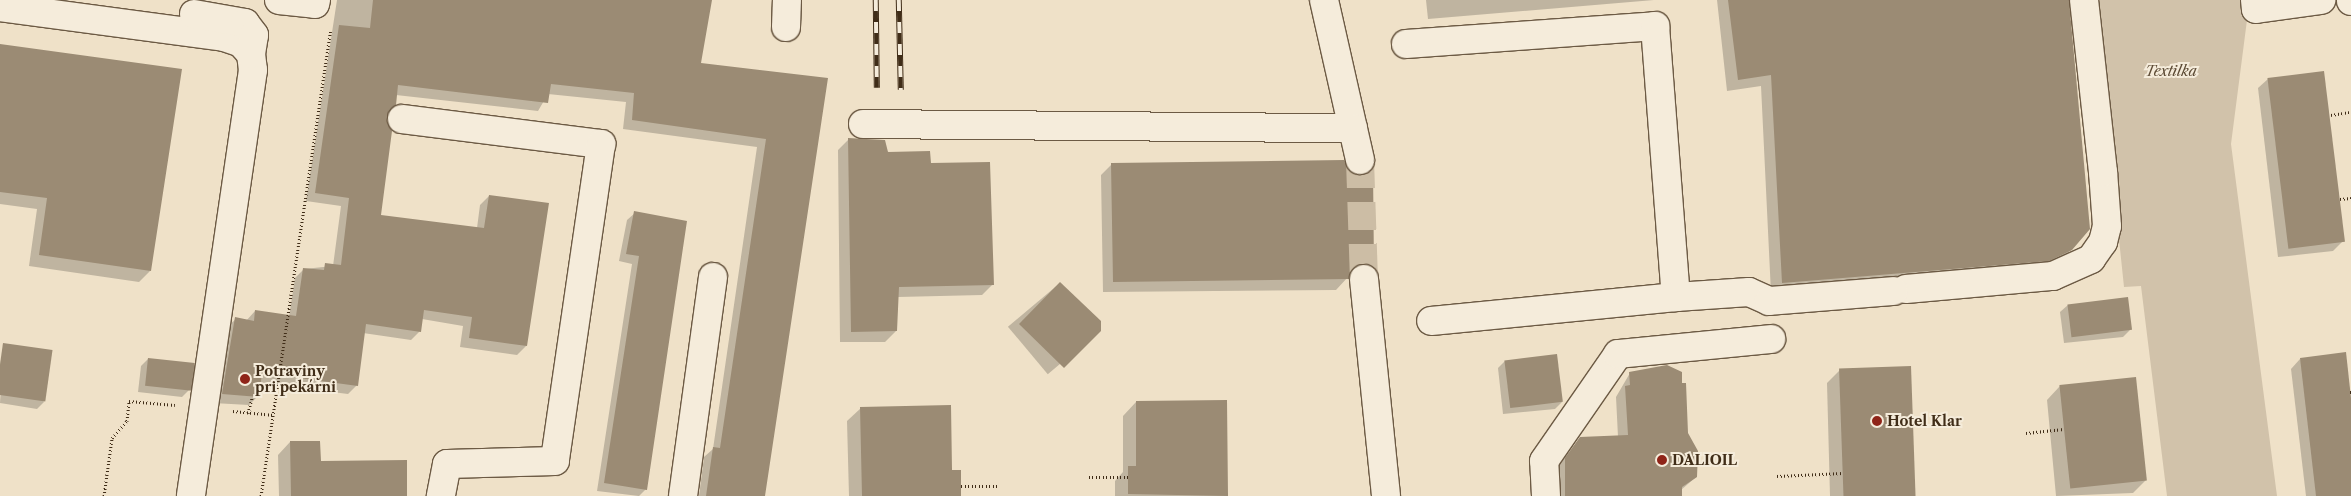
<!DOCTYPE html>
<html>
<head>
<meta charset="utf-8">
<style>
  body { margin:0 }
  #map { position:relative; width:2351px; height:496px; overflow:hidden; background:#efe1c8; font-family:"Libre Caslon Text",serif }
  div>[style] { position:absolute }
  [style*='--x'] { left:calc(var(--x)*1px); top:calc(var(--y)*1px); width:calc(var(--w)*1px); rotate:calc(var(--a)*1deg) }
  .green>* { inset:0; background:#d1c2aa }
  .shadow>* { inset:0; background:#0003; transform-origin:0 0 }
  .building>* { inset:0; background:#9b8b74; transform-origin:0 0 }
  .minor-tunnel>* { height:28px; margin-top:-14px; transform-origin:0; background:repeating-linear-gradient(90deg,#ccbda5 0 28px,transparent 0 42px) }
  .path>* { height:3px; margin-top:-1.5px; transform-origin:0; background:repeating-linear-gradient(90deg,#402d18 0 1px,transparent 0 3.5px) }
  .roads { filter:drop-shadow(1px 0 #6c5a44) drop-shadow(-1px 0 #6c5a44) drop-shadow(0 1px #6c5a44) drop-shadow(0 -1px #6c5a44) }
  .minor>* { height:28px; margin:-14px; padding:0 14px; transform-origin:14px; border-radius:14px; background:#f5ecdb }
  .rail>* { height:5.5px; margin-top:-2.75px; transform-origin:0; background:repeating-linear-gradient(90deg,#f5ecdb 0 11px,#402d18 0 22px); box-sizing:border-box; border-block:1px solid #402d18 }
  .dots>* { width:14px; height:14px; translate:-50% -50%; box-sizing:border-box; border:2px solid #f5ecdb; border-radius:50% }
  span { translate:-50% -50%; white-space:nowrap; text-align:center; line-height:1.15; -webkit-text-stroke:4px #f5ecdb; paint-order:stroke }
  .park-label { font-size:14px; color:#5d4b35; font-style:italic }
  .poi-label { font-size:14px; color:#402d18; font-weight:700 }
  .left { translate:0 -50%; text-align:left }
</style>
</head>
<body>
<div id="map">
  <div class="green">
    <i style="clip-path:polygon(2094px 0,2245px 0,2247px 20px,2231px 144px,2277px 496px,2167px 496px,2141px 286px,2124px 287px)"></i>
  </div>
  <div class="shadow">
    <i style="clip-path:polygon(337px 0,711px 0,700px 64px,827px 79px,763px 496px,699px 496px,704px 457px,713px 449px,757px 147px,623px 129px,626px 102px,548px 94px,538px 111px,396px 95px,385px 116px,380px 216px,477px 228px,480px 205px,489px 196px,526px 346px,517px 355px,460px 347px,463px 326px,422px 319px,420px 331px,411px 340px,363px 333px,357px 385px,348px 394px,260px 383px,258px 396px,249px 405px,213px 403px,226px 328px,236px 319px,246px 321px,255px 311px,289px 317px,295px 278px,304px 269px,333px 266px,341px 206px,306px 201px)"></i>
    <i style="clip-path:polygon(1426px 0,1654px 0,1428px 19px)"></i>
    <i style="clip-path:polygon(1717px 0,2067px 0,2071px 250px,2059px 261px,2037px 271px,1771px 293px,1761px 86px,1727px 91px)"></i>
    <i style="clip-path:polygon(0 45px,150px 271px,139px 282px,29px 266px,37px 209px,0 204px)"></i>
    <i style="clip-path:polygon(2268px 79px,2342px 242px,2333px 251px,2278px 257px,2258px 88px)"></i>
    <i style="clip-path:polygon(849px 139px,929px 165px,993px 284px,982px 295px,898px 297px,896px 331px,885px 342px,840px 342px,838px 150px)"></i>
    <i style="clip-path:polygon(1112px 164px,1373px 267px,1362px 278px,1348px 277px,1336px 290px,1103px 292px,1101px 175px)"></i>
    <i style="clip-path:polygon(635px 213px,686px 222px,646px 489px,639px 496px,597px 491px,632px 264px,619px 261px,627px 220px)"></i>
    <i style="left:1060px;top:283px;width:62px;height:68px;rotate:50deg"></i>
    <i style="clip-path:polygon(2068px 305px,2130px 330px,2123px 337px,2064px 343px,2060px 312px)"></i>
    <i style="clip-path:polygon(4px 344px,44px 402px,37px 409px,0 403px)"></i>
    <i style="clip-path:polygon(148px 359px,189px 390px,182px 397px,138px 392px,141px 366px)"></i>
    <i style="clip-path:polygon(2300px 359px,2351px 408px,2351px 496px,2306px 496px,2291px 369px)"></i>
    <i style="clip-path:polygon(1505px 361px,1562px 402px,1555px 409px,1503px 414px,1498px 368px)"></i>
    <i style="clip-path:polygon(1840px 370px,1914px 496px,1830px 496px,1827px 383px)"></i>
    <i style="clip-path:polygon(1630px 373px,1687px 434px,1696px 477px,1681px 490px,1681px 496px,1557px 496px,1556px 469px,1580px 438px,1618px 437px,1616px 397px)"></i>
    <i style="clip-path:polygon(2060px 386px,2146px 480px,2133px 493px,2056px 496px,2047px 400px)"></i>
    <i style="clip-path:polygon(1225px 401px,1227px 496px,1115px 496px,1115px 481px,1123px 472px,1123px 416px,1136px 402px)"></i>
    <i style="clip-path:polygon(861px 408px,951px 471px,960px 496px,849px 496px,847px 421px)"></i>
    <i style="clip-path:polygon(290px 442px,320px 462px,406px 496px,279px 496px,278px 455px)"></i>
  </div>
  <div class="building">
    <i style="clip-path:polygon(373px 0,712px 0,701px 63px,828px 78px,765px 496px,706px 496px,713px 447px,720px 448px,766px 139px,632px 120px,634px 93px,551px 84px,548px 103px,398px 85px,396px 105px,387px 117px,392px 131px,381px 215px,484px 228px,489px 195px,549px 203px,527px 346px,469px 338px,472px 317px,424px 310px,421px 332px,366px 324px,358px 386px,262px 373px,259px 397px,222px 394px,235px 317px,254px 321px,255px 310px,296px 316px,303px 268px,324px 270px,325px 263px,341px 265px,349px 198px,315px 193px,339px 25px,370px 28px)"></i>
    <i style="clip-path:polygon(1728px 0,2069px 0,2090px 229px,2072px 250px,2049px 261px,1782px 283px,1771px 75px,1738px 80px)"></i>
    <i style="clip-path:polygon(0 44px,182px 69px,151px 271px,39px 255px,47px 198px,0 192px)"></i>
    <i style="left:2324px;top:71px;width:172px;height:57px;rotate:83deg"></i>
    <i style="clip-path:polygon(848px 138px,885px 140px,888px 152px,930px 151px,931px 163px,990px 162px,994px 285px,899px 287px,897px 331px,851px 332px)"></i>
    <i style="clip-path:polygon(1344px 160px,1356px 175px,1373px 168px,1374px 268px,1355px 266px,1349px 279px,1113px 282px,1111px 163px)"></i>
    <i style="clip-path:polygon(634px 211px,687px 221px,647px 490px,604px 483px,639px 256px,626px 254px)"></i>
    <i style="clip-path:polygon(1060px 282px,1101px 321px,1101px 331px,1064px 368px,1019px 324px)"></i>
    <i style="left:2128px;top:297px;width:33px;height:61px;rotate:83deg"></i>
    <i style="left:3px;top:343px;width:50px;height:52px;rotate:8deg"></i>
    <i style="clip-path:polygon(2346px 352px,2351px 398px,2351px 496px,2316px 496px,2300px 358px)"></i>
    <i style="left:1557px;top:354px;width:48px;height:53px;rotate:83deg"></i>
    <i style="left:148px;top:358px;width:47px;height:28px;rotate:6deg"></i>
    <i style="clip-path:polygon(1667px 365px,1682px 372px,1682px 383px,1686px 383px,1688px 433px,1698px 451px,1697px 477px,1682px 487px,1682px 496px,1565px 496px,1565px 458px,1580px 437px,1628px 435px,1625px 386px,1630px 385px,1629px 372px)"></i>
    <i style="left:1911px;top:366px;width:130px;height:72px;rotate:88deg"></i>
    <i style="left:2136px;top:377px;width:104px;height:77px;rotate:84deg"></i>
    <i style="clip-path:polygon(1227px 400px,1228px 496px,1128px 494px,1128px 466px,1136px 466px,1136px 401px)"></i>
    <i style="clip-path:polygon(951px 405px,952px 470px,961px 470px,961px 496px,862px 496px,860px 407px)"></i>
    <i style="clip-path:polygon(290px 441px,320px 441px,321px 461px,407px 460px,407px 496px,291px 496px)"></i>
  </div>
  <div class="minor-tunnel">
    <i style="--x:1360;--y:160;--w:119;--a:88.1"></i>
  </div>
  <div class="path">
    <i style="--x:2331;--y:115;--w:20;--a:-9"></i>
    <i style="--x:2340;--y:199;--w:11;--a:-5"></i>
    <i style="--x:2350;--y:392;--w:1;--a:0"></i>
    <i style="--x:233;--y:411;--w:41;--a:5.6"></i>
    <i style="--x:248;--y:413;--w:16;--a:-75"></i>
    <i style="--x:2026;--y:433;--w:38;--a:-6"></i>
    <i style="--x:1777;--y:476;--w:66;--a:-2.6"></i>
    <i style="--x:1089;--y:477;--w:39;--a:0"></i>
    <i style="--x:961;--y:486;--w:38;--a:0"></i>
    <i style="--x:104;--y:496;--w:59;--a:-82.1"></i>
    <i style="--x:112;--y:438;--w:23;--a:-49"></i>
    <i style="--x:127;--y:421;--w:20;--a:-84"></i>
    <i style="--x:129;--y:401;--w:46;--a:5"></i>
    <i style="--x:261;--y:496;--w:471;--a:-81.5"></i>
  </div>
  <div class="roads">
    <div class="minor">
      <i style="--x:279;--y:0;--w:36;--a:6"></i>
      <i style="--x:315;--y:4;--w:4;--a:-76"></i>
      <i style="--x:1324;--y:0;--w:164;--a:77.3"></i>
      <i style="--x:2255;--y:0;--w:9;--a:84"></i>
      <i style="--x:2256;--y:9;--w:66;--a:-7.9"></i>
      <i style="--x:2351;--y:0;--w:1;--a:90"></i>
      <i style="--x:0;--y:7;--w:226;--a:7.6"></i>
      <i style="--x:224;--y:37;--w:18;--a:19"></i>
      <i style="--x:241;--y:43;--w:15;--a:48"></i>
      <i style="--x:251;--y:54;--w:16;--a:83"></i>
      <i style="--x:253;--y:70;--w:430;--a:98.3"></i>
      <i style="--x:194;--y:14;--w:52;--a:10"></i>
      <i style="--x:245;--y:23;--w:15;--a:53"></i>
      <i style="--x:254;--y:35;--w:19;--a:99"></i>
      <i style="--x:786;--y:27;--w:27;--a:-88"></i>
      <i style="--x:1406;--y:44;--w:250;--a:-4.1"></i>
      <i style="--x:1655;--y:26;--w:272;--a:85.6"></i>
      <i style="--x:1676;--y:297;--w:246;--a:174.4"></i>
      <i style="--x:402;--y:119;--w:201;--a:7.2"></i>
      <i style="--x:601;--y:144;--w:320;--a:98.3"></i>
      <i style="--x:555;--y:461;--w:108;--a:178.4"></i>
      <i style="--x:447;--y:464;--w:33;--a:101"></i>
      <i style="--x:863;--y:124;--w:490;--a:0.5"></i>
      <i style="--x:1364;--y:279;--w:218;--a:84.2"></i>
      <i style="--x:1906;--y:289;--w:148;--a:-5.1"></i>
      <i style="--x:2053;--y:276;--w:42;--a:-24.1"></i>
      <i style="--x:2091;--y:259;--w:21;--a:-55"></i>
      <i style="--x:2103;--y:242;--w:16;--a:-76"></i>
      <i style="--x:2107;--y:226;--w:54;--a:-94.2"></i>
      <i style="--x:2103;--y:172;--w:173;--a:-96.3"></i>
      <i style="--x:1676;--y:297;--w:73;--a:-3.9"></i>
      <i style="--x:1749;--y:292;--w:22;--a:24"></i>
      <i style="--x:1769;--y:301;--w:125;--a:-4.6"></i>
      <i style="--x:683;--y:496;--w:221;--a:-82.2"></i>
      <i style="--x:1546;--y:496;--w:35;--a:-93"></i>
      <i style="--x:1544;--y:461;--w:130;--a:-55.3"></i>
      <i style="--x:1618;--y:354;--w:154;--a:-5.6"></i>
    </div>
  </div>
  <div class="rail">
    <i style="--x:876;--y:0;--w:88;--a:89.3"></i>
    <i style="--x:899;--y:0;--w:90;--a:88.7"></i>
  </div>
  <div class="dots">
    <i style="left:245px;top:379px;background:#8f2418"></i>
    <i style="left:1877px;top:421px;background:#8f2418"></i>
    <i style="left:1662px;top:460px;background:#8f2418"></i>
  </div>
  <div class="park-label">
    <span style="left:2171px;top:71px">Textilka</span>
  </div>
  <div class="poi-label">
    <span class="left" style="left:255px;top:379px">Potraviny<br>pri pekárni</span>
    <span class="left" style="left:1887px;top:421px">Hotel Klar</span>
    <span class="left" style="left:1672px;top:460px">DALIOIL</span>
  </div>
</div>
</body>
</html>
